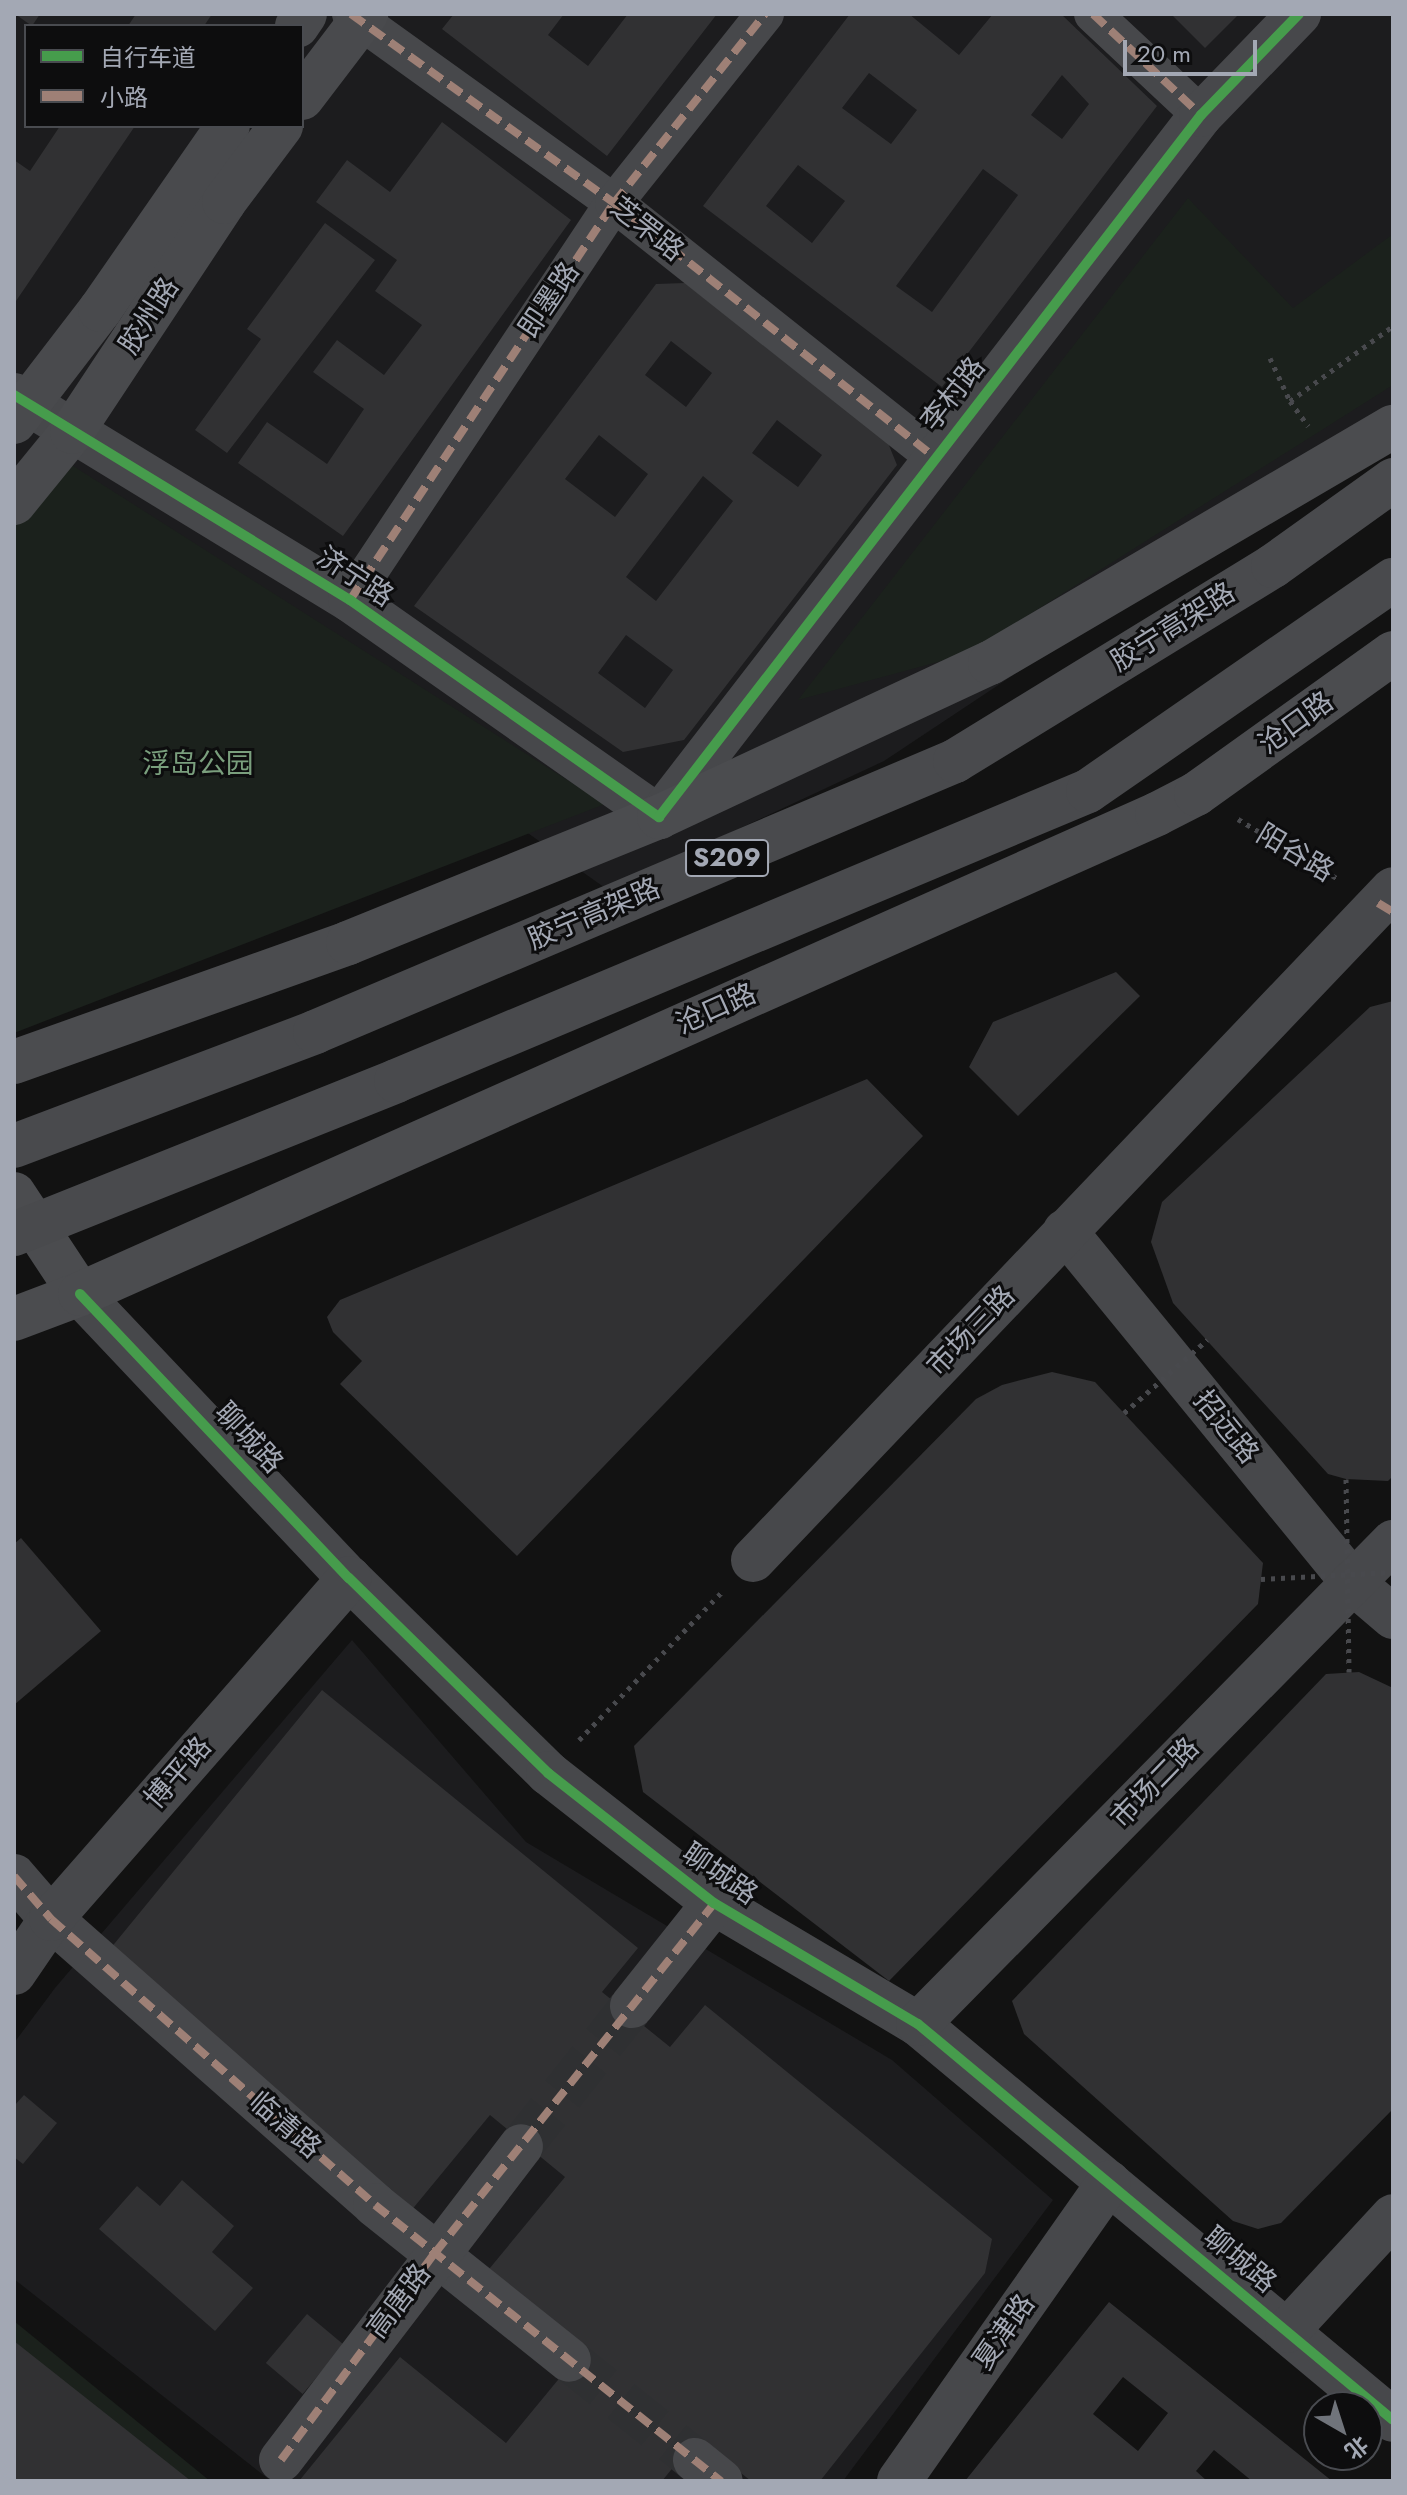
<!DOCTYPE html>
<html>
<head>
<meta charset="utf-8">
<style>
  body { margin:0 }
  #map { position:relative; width:1407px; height:2495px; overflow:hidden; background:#121212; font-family:Jost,"Noto Sans SC",sans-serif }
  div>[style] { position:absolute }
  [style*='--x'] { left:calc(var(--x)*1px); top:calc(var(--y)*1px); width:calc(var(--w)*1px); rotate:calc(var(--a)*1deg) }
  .built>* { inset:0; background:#1c1c1e }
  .green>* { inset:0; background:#1b211c }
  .building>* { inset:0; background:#313133; transform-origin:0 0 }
  .minor-tunnel>* { height:44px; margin-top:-22px; transform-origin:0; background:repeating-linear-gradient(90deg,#2f3032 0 44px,transparent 0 66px) }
  .path>* { height:5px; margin-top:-2.5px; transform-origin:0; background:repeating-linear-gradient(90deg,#48494d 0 4px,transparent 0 10px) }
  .pedestrian>* { height:38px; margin:-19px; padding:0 19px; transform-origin:19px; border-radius:19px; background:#47484b }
  .minor>* { height:44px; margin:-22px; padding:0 22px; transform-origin:22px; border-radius:22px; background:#47484b }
  .secondary>* { height:44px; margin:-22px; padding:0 22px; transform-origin:22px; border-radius:22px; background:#4b4c4f }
  .primary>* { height:44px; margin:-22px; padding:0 22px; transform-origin:22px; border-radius:22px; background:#494a4d }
  .trunk>* { height:44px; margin:-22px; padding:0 22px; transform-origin:22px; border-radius:22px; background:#494a4d }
  .path-bridge>* { height:5px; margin-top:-2.5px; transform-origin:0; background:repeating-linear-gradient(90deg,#48494d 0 4px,transparent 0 10px) }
  .trunk-bridge>* { height:44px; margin:-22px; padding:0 22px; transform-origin:22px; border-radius:22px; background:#494a4d }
  .quiet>* { height:8px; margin-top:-4px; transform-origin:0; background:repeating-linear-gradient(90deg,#9e8076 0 16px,transparent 0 24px) }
  .cycleway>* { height:10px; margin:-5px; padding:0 5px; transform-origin:5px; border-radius:5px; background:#469c4c }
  span { translate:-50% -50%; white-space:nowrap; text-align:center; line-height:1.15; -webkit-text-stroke:6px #0d0d0e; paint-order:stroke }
  .shield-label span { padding:2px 6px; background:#0d0d0e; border:2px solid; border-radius:6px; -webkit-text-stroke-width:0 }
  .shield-label { font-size:26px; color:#a3a8b4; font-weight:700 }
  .street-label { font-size:28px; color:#a3a8b4 }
  .park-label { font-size:28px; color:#7a9f7d }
  .frame { position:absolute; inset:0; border:16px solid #a3a8b4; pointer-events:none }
  .legend { position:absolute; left:24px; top:24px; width:280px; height:104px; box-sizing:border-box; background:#0d0d0e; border:2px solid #494b50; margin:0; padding:10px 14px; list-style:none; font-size:24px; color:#a3a8b4 }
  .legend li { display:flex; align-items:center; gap:16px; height:40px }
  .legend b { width:40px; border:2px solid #494b50 }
  .north { position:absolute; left:1303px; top:2391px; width:80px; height:80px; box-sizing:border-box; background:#0d0d0e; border:2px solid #494b50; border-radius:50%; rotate:141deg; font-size:22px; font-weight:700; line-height:32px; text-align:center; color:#a3a8b4 }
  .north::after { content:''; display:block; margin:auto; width:28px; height:36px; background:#70747b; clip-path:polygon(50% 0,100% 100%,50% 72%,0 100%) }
  .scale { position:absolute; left:1123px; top:40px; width:134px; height:36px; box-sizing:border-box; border:4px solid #a3a8b4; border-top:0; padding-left:10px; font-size:24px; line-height:28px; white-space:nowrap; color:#a3a8b4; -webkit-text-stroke:6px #0d0d0e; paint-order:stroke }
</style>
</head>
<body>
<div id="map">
  <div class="built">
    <i style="clip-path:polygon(evenodd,14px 14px,1393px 14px,1393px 423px,884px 761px,608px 890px,14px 468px,14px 14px,26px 26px,302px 26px,302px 126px,26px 126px,26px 26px)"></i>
    <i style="clip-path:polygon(352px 1640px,526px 1842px,892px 2060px,1053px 2200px,843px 2481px,271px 2481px,14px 2279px,14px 2043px,55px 1988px)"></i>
  </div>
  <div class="green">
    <i style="clip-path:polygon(1188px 198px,1293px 308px,1393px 234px,1393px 385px,967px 654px,798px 700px)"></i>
    <i style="clip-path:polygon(37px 443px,605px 804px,14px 1033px,14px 470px)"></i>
    <i style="clip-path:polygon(14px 2321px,210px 2481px,14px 2481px)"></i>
  </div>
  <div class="building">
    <i style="clip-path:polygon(15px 14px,40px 14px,32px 26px)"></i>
    <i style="clip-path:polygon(136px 14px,212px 14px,204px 26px,128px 26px)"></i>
    <i style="clip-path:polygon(454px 14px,564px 14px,548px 35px,588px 66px,628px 14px,717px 14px,607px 156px,442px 29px)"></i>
    <i style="clip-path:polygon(evenodd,850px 14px,909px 14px,959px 55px,993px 14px,1061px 14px,1157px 106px,942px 387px,703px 206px,850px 14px,869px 73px,917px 110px,891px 144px,842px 108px,869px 73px,850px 14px,1062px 75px,1089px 104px,1062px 139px,1031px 115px,1062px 75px,850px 14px,798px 165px,845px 201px,812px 243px,766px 206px,798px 165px,850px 14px,983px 169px,1018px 195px,932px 312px,896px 286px,983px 169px)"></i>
    <i style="clip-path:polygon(1171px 14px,1239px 14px,1205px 48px)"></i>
    <i style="clip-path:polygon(442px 122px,571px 220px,343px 536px,238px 463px,267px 422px,327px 464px,364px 409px,313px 372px,337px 340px,384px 375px,422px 325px,375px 291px,397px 260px,316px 202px,347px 160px,390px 192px)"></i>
    <i style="clip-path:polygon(60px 126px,135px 126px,14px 304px,14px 160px,30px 171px)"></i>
    <i style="clip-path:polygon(325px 223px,375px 260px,227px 453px,195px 430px,261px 339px,247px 329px)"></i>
    <i style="clip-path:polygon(evenodd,685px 283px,888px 443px,897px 465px,684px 740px,623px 752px,414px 606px,656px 284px,685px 283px,671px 341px,712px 373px,686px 407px,645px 375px,671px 341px,685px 283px,777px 420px,822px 455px,798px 487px,752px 453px,777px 420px,685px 283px,599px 435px,648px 474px,615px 517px,565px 479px,599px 435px,685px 283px,703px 476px,733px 501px,656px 601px,626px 577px,703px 476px,685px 283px,626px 635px,673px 670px,645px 708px,598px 673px,626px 635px)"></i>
    <i style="clip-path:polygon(1116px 972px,1140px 996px,1018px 1116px,969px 1067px,993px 1022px)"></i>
    <i style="clip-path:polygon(1393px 1001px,1393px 1476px,1388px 1481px,1346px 1479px,1328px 1474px,1173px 1303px,1151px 1242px,1162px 1202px,1370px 1007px)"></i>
    <i style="clip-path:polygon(867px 1079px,923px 1136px,517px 1556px,340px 1384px,362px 1361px,333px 1332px,327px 1317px,340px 1300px)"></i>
    <i style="clip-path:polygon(1052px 1372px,1095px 1382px,1263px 1563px,1258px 1604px,889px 1981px,643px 1792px,634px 1746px,976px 1399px,1002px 1385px)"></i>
    <i style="clip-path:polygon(21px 1538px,101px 1631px,14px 1705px,14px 1544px)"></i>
    <i style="clip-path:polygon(1359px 1672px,1393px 1688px,1393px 2109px,1281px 2223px,1258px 2229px,1233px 2221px,1024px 2034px,1012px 2001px,1326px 1674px)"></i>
    <i style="clip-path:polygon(322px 1690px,638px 1948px,602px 1992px,670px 2047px,705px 2005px,992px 2239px,985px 2273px,820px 2481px,751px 2481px,697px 2438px,662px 2481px,299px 2481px,400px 2357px,506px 2443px,581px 2352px,485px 2274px,565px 2177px,490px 2115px,410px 2212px,101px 1960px)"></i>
    <i style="clip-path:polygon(24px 2095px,57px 2123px,23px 2164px,14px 2157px,14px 2106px)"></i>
    <i style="clip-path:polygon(182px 2180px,234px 2226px,212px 2252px,253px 2288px,215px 2331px,99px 2229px,137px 2186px,160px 2206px)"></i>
    <i style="clip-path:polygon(evenodd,1109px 2302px,1332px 2481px,1252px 2481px,1214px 2450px,1196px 2471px,1207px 2481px,965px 2481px,1109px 2302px,1123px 2377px,1168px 2413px,1138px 2451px,1093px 2414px,1123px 2377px)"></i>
    <i style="left:307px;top:2314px;width:48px;height:64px;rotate:40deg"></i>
    <i style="clip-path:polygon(14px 2341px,191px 2481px,14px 2481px)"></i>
  </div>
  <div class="minor-tunnel">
    <i style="--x:521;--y:2146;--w:179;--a:-51.6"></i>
    <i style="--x:569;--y:2360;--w:161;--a:38.4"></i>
  </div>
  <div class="path">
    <i style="--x:1270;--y:358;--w:47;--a:65.1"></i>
    <i style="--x:1290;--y:401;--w:127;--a:-36.1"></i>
    <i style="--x:1290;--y:401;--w:31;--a:54"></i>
    <i style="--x:1238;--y:819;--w:119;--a:30.9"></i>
    <i style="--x:579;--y:1740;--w:206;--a:-46"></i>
  </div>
  <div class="pedestrian">
    <i style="--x:351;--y:14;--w:324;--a:35.7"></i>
    <i style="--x:614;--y:203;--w:409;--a:38.4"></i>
    <i style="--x:1093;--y:14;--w:148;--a:43.1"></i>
    <i style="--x:350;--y:600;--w:477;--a:-56.4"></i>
    <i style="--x:614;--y:203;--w:242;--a:-51.4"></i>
  </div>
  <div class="minor">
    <i style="--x:14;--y:395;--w:394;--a:31.4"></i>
    <i style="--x:350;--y:600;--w:378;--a:35.1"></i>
    <i style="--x:659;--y:817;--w:887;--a:-52.33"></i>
    <i style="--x:1201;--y:115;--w:141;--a:-45.9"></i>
    <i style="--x:1065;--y:1231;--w:453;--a:50.7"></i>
    <i style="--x:1352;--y:1582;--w:54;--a:40.5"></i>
    <i style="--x:80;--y:1294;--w:391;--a:46.6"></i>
    <i style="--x:349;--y:1578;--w:279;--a:44.4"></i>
    <i style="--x:548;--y:1773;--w:211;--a:38.1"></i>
    <i style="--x:714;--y:1903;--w:237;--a:30.7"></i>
    <i style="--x:918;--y:2024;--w:618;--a:39.82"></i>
    <i style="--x:753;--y:1560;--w:927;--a:-46.35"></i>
    <i style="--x:14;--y:1876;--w:57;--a:49.3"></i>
    <i style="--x:51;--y:1919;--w:432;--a:41.4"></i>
    <i style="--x:375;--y:2205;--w:248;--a:38.6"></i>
    <i style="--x:14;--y:1973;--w:65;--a:-55.6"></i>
    <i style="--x:51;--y:1919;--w:453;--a:-48.8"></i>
    <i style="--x:632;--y:2006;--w:132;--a:-51.5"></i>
    <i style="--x:918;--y:2024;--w:677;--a:-45.42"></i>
    <i style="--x:1287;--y:2331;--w:156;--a:-47.3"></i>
    <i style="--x:281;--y:2460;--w:395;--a:-52.6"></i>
    <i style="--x:695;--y:2460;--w:33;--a:39"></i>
    <i style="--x:899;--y:2481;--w:365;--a:-54.9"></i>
  </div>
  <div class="secondary">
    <i style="--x:14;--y:1062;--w:355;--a:-19.6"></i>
    <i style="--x:348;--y:943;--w:336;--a:-22.1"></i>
    <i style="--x:659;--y:817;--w:365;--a:-25"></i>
    <i style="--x:990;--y:663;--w:467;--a:-30.4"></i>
    <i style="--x:14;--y:1194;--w:120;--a:56.6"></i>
    <i style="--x:14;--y:1319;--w:71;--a:-20.7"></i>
    <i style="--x:80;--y:1294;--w:1179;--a:-24.02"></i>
    <i style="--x:1157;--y:814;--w:44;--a:-27.1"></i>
    <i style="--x:1196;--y:794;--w:242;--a:-35.6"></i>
  </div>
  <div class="primary">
    <i style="--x:297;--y:26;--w:14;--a:-56"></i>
    <i style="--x:302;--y:98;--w:106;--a:-52.7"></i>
    <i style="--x:14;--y:422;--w:141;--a:-52.5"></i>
    <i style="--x:100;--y:310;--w:224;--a:-55.2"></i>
    <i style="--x:14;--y:503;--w:92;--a:-50.8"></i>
    <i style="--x:72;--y:432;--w:276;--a:-56.5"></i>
    <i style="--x:224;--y:202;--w:95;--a:-53.1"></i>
  </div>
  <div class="trunk">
    <i style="--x:14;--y:1146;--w:322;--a:-20.7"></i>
    <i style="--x:315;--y:1032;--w:695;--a:-22.95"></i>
    <i style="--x:955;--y:761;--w:373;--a:-31.5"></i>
    <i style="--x:1273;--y:566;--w:148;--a:-35.6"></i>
  </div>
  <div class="path-bridge">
    <i style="--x:1124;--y:1413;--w:111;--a:-41.3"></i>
    <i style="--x:1346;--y:1479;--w:193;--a:89.1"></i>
    <i style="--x:1261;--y:1579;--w:132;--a:-3"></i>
  </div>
  <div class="trunk-bridge">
    <i style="--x:14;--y:1234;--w:412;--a:-21.8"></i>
    <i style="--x:396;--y:1081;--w:750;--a:-22.74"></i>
    <i style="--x:1088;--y:791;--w:371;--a:-34.7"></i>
  </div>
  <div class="quiet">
    <i style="--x:351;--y:14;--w:324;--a:35.7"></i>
    <i style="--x:614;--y:203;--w:409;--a:38.4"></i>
    <i style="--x:1093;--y:14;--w:148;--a:43.1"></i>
    <i style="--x:350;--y:600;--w:477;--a:-56.4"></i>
    <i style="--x:614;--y:203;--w:242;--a:-51.4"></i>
    <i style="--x:1378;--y:903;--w:17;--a:31"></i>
    <i style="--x:14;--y:1876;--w:57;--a:49.3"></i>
    <i style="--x:51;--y:1919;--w:432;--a:41.4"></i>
    <i style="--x:375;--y:2205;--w:443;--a:38.6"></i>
    <i style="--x:281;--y:2460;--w:258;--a:-53.4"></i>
    <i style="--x:435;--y:2253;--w:448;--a:-51.4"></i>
  </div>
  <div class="cycleway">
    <i style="--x:14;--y:395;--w:394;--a:31.4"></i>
    <i style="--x:350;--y:600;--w:378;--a:35.1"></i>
    <i style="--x:659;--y:817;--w:887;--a:-52.33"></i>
    <i style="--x:1201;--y:115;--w:141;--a:-45.9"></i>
    <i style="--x:80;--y:1294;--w:391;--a:46.6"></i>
    <i style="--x:349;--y:1578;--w:279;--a:44.4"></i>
    <i style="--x:548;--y:1773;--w:211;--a:38.1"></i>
    <i style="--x:714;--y:1903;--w:237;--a:30.7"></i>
    <i style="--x:918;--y:2024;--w:618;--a:39.82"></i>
  </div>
  <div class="shield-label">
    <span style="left:727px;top:858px">S209</span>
  </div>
  <div class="street-label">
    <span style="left:647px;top:229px;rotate:38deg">芝罘路</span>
    <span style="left:549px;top:300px;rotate:-56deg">即墨路</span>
    <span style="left:149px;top:316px;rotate:-57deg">胶州路</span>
    <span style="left:953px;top:394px;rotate:-52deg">李村路</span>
    <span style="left:355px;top:577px;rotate:33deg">济宁路</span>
    <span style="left:1173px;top:627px;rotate:-32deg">胶宁高架路</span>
    <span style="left:1296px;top:723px;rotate:-36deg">沧口路</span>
    <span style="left:1295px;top:853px;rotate:31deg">阳谷路</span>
    <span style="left:594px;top:914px;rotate:-23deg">胶宁高架路</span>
    <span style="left:716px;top:1009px;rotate:-24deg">沧口路</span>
    <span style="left:971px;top:1331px;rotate:-46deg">市场三路</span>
    <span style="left:1226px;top:1427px;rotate:51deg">招远路</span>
    <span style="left:249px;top:1438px;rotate:47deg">聊城路</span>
    <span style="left:178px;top:1773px;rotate:-49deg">博平路</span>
    <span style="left:1155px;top:1783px;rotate:-46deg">市场二路</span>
    <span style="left:720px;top:1874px;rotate:35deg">聊城路</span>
    <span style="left:285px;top:2125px;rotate:41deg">临清路</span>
    <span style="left:1240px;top:2260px;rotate:40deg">聊城路</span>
    <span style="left:399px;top:2301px;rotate:-53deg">高唐路</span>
    <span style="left:1004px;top:2332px;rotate:-55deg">夏津路</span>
  </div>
  <div class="park-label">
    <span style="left:198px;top:764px">浮岛公园</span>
  </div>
  <div class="frame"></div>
  <ul class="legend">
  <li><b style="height:10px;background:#469c4c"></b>自行车道</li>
  <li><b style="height:10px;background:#9e8076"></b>小路</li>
  </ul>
  <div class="north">北</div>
  <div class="scale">20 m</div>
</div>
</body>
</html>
